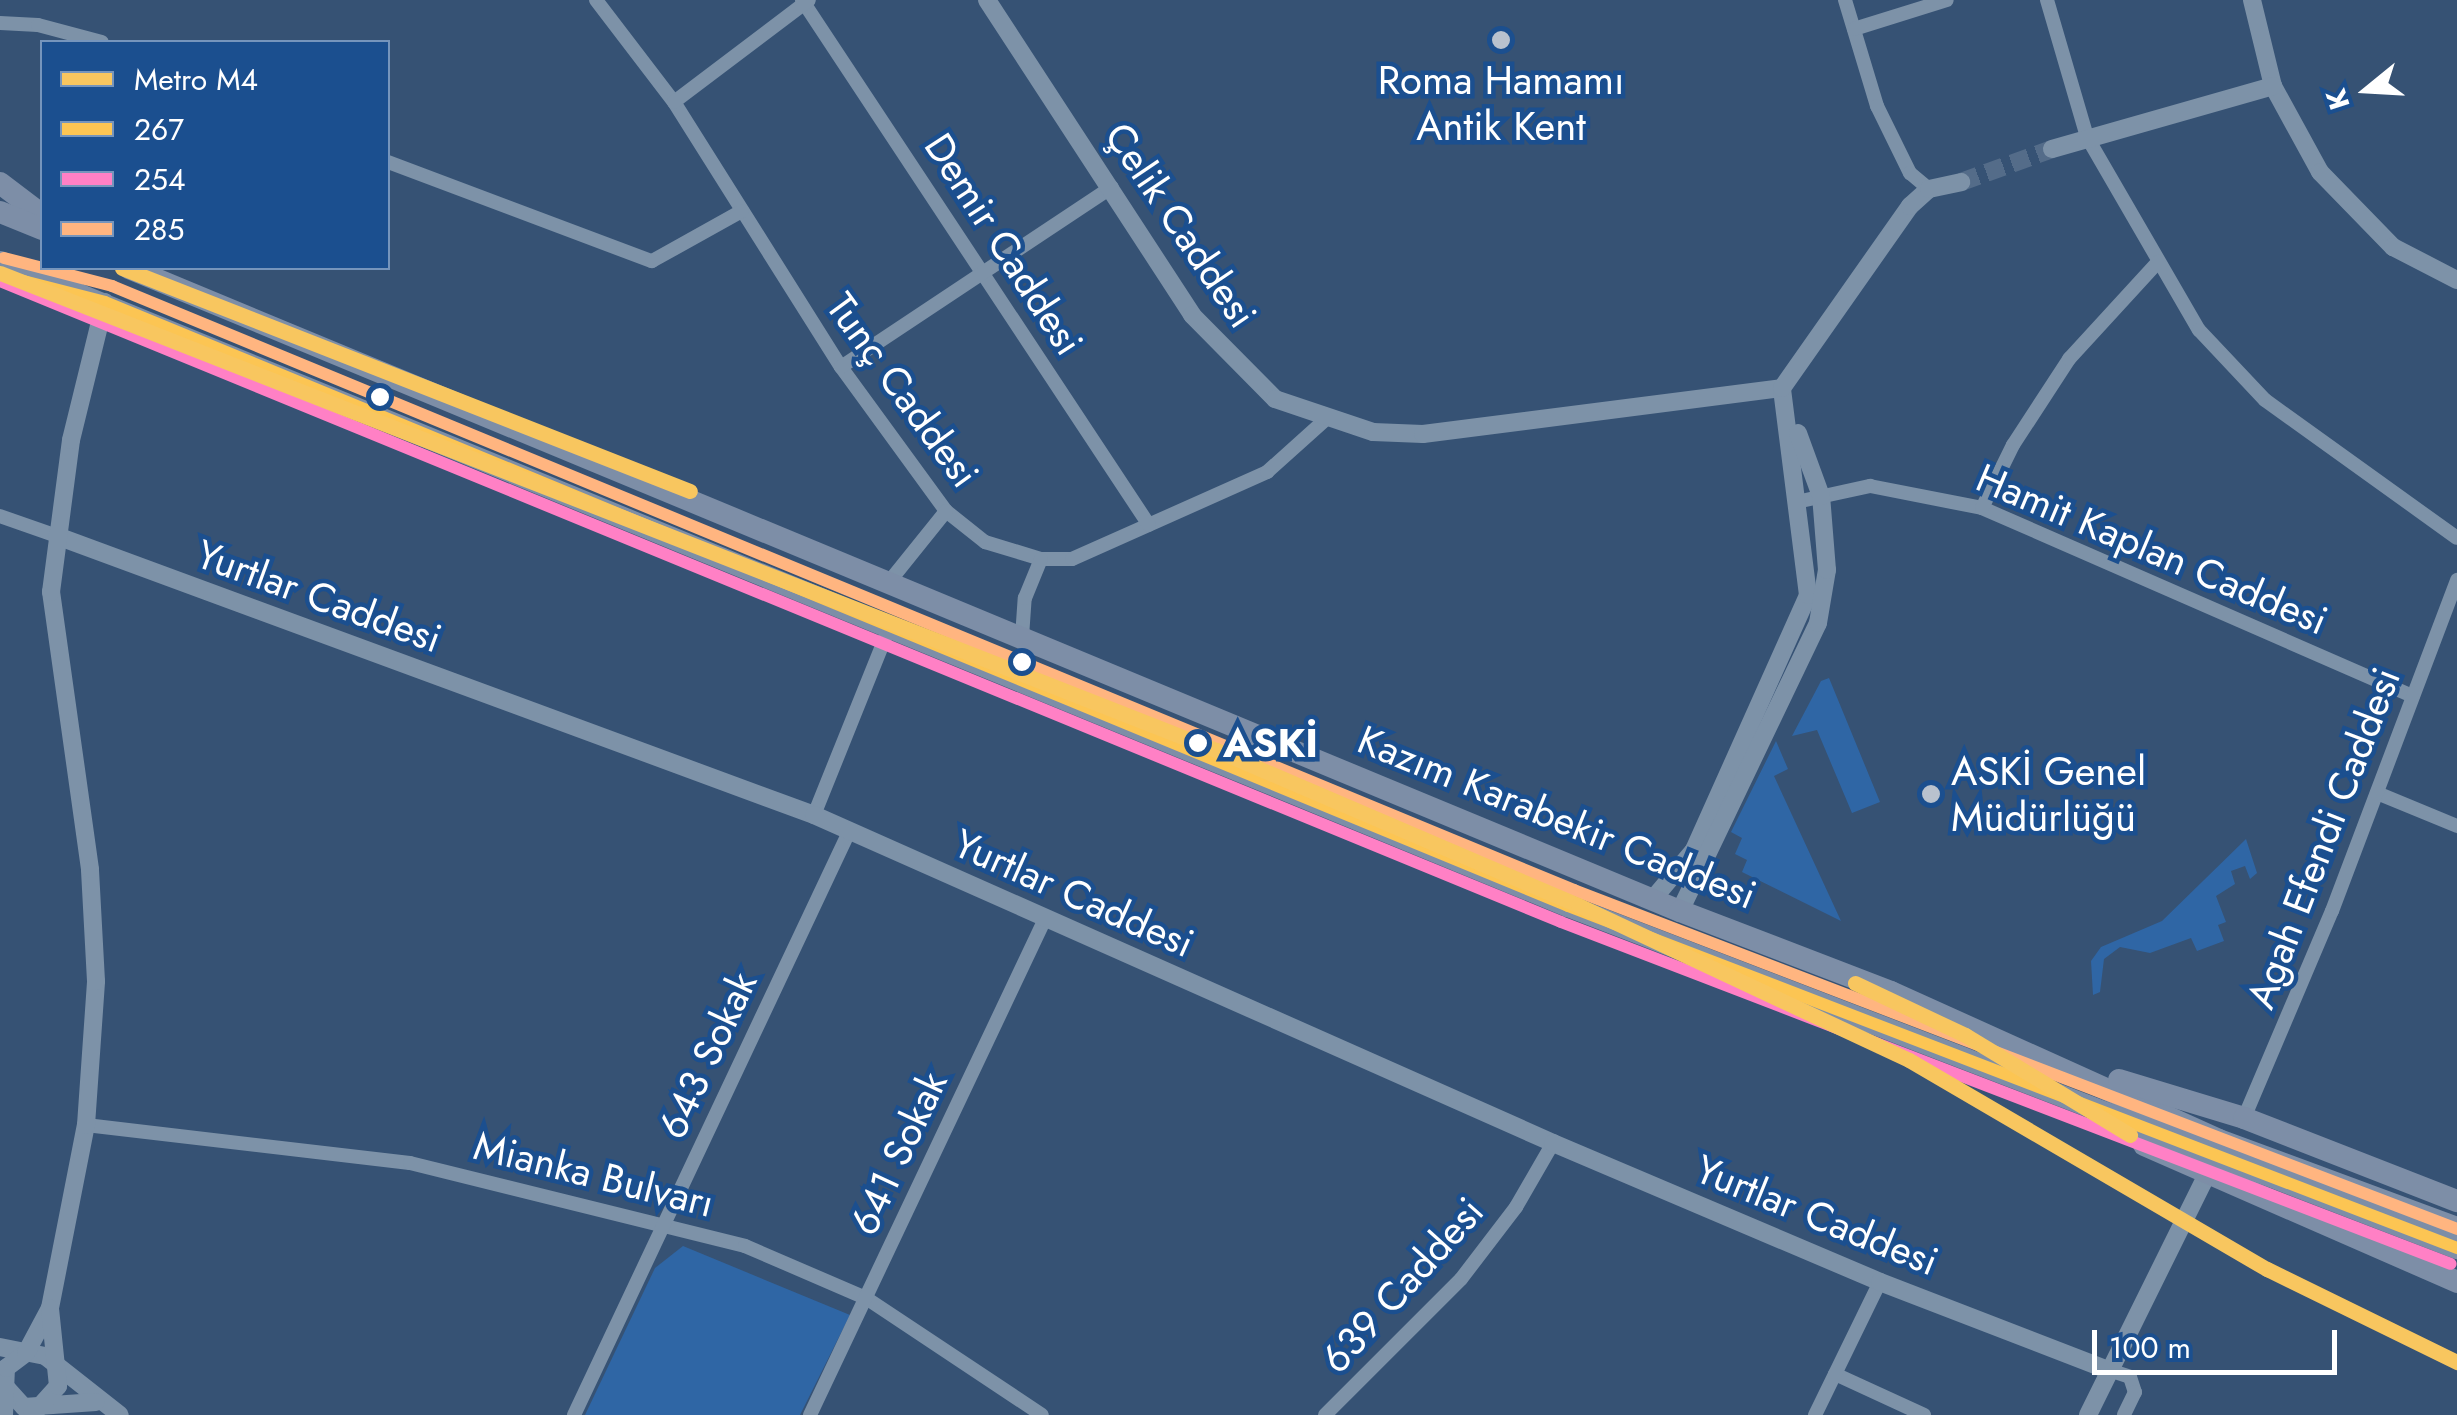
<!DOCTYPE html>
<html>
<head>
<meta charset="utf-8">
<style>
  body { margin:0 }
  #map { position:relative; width:2457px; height:1415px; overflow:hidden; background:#365274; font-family:Jost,sans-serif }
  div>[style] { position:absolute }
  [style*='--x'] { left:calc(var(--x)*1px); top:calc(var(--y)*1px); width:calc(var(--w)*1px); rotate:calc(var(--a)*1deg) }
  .green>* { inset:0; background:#2f66a5 }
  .tertiary-tunnel>* { height:18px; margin-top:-9px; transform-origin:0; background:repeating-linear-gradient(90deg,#546c89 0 18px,transparent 0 27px) }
  .minor>* { height:14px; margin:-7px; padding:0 7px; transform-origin:7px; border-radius:7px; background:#7d92a8 }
  .tertiary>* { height:18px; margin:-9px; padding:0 9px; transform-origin:9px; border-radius:9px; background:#7d92a8 }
  .primary>* { height:22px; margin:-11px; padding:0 11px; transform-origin:11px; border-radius:11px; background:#7d8ea7 }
  .bus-1>* { height:12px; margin:-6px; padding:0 6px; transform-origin:6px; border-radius:6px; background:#fcc553 }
  .bus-2>* { height:12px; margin:-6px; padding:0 6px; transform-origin:6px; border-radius:6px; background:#ff80c5 }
  .bus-3>* { height:12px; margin:-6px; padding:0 6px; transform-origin:6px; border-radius:6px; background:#ffb580 }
  .metro-1>* { height:15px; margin:-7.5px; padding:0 7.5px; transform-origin:7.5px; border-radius:7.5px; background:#f8c65f }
  .dots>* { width:28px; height:28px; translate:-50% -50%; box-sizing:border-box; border:5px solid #1b4f8f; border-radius:50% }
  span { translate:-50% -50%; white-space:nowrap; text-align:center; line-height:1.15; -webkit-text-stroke:9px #1b4f8f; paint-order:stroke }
  .poi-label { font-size:40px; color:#fff }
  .left { translate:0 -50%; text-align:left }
  .street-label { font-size:40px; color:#fff }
  .stop-label { font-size:40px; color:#fff; font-weight:700 }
  .legend { position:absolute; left:40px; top:40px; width:350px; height:230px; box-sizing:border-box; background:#1b4f8f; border:2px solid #7695bc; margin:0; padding:12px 18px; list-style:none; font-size:30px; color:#fff }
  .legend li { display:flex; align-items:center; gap:20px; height:50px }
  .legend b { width:50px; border:2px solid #7695bc }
  .north { position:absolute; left:2317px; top:40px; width:100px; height:100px; -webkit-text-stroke:8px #1b4f8f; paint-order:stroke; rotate:252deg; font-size:28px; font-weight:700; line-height:40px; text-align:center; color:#fff }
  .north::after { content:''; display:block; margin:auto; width:35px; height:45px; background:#fff; clip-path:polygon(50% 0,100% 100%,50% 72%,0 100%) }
  .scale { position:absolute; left:2092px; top:1330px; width:245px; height:45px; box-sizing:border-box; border:5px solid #fff; border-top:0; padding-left:12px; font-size:30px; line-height:35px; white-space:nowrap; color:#fff; -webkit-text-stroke:8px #1b4f8f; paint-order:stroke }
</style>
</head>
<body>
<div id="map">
  <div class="green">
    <i style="clip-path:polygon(1829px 678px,1880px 802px,1852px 813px,1817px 730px,1792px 736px,1821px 681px)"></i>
    <i style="clip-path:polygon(1776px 741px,1788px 769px,1774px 776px,1841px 921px,1742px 872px,1747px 860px,1735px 854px,1742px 838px,1731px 832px)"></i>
    <i style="clip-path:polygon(2246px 839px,2257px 873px,2250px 879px,2245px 866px,2231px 871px,2235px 884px,2216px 896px,2226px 922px,2218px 925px,2224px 941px,2197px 951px,2191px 938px,2150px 953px,2120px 947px,2104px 959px,2100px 992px,2093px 995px,2091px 961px,2101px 947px,2162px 921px)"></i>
    <i style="clip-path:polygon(683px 1246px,850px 1315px,800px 1415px,585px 1415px,655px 1268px)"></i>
  </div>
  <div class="tertiary-tunnel">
    <i style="--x:1961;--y:182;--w:97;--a:-19.9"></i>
  </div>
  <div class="minor">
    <i style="--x:596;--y:0;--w:128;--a:52.6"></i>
    <i style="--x:674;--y:102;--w:313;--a:57.8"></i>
    <i style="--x:841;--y:367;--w:178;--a:53.9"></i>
    <i style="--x:946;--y:511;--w:50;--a:38.5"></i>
    <i style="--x:985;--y:542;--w:59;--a:16.9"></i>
    <i style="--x:1041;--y:559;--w:31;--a:0"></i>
    <i style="--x:1072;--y:559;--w:214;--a:-24"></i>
    <i style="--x:1267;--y:472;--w:79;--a:-41.9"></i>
    <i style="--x:802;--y:0;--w:629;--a:56.54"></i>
    <i style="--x:1845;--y:0;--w:111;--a:73.2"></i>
    <i style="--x:1877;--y:106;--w:75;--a:63.8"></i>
    <i style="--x:1910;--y:173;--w:25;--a:40"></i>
    <i style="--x:2047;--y:0;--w:143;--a:73.7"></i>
    <i style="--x:2087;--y:137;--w:223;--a:59.9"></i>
    <i style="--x:2199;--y:330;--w:96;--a:46.7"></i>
    <i style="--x:2265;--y:400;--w:236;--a:35.7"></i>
    <i style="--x:0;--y:23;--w:38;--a:3"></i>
    <i style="--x:38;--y:25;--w:66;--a:14.9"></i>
    <i style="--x:1854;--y:29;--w:97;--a:-17.3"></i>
    <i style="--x:674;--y:102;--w:169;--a:-37.1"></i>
    <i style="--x:388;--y:162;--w:282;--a:20.6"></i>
    <i style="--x:652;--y:261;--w:103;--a:-29.1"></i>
    <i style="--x:841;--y:367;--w:325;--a:-33.6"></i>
    <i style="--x:1801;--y:501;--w:71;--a:-12.3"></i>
    <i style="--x:1870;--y:486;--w:114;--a:11.1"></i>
    <i style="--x:1982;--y:508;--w:470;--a:23.6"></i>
    <i style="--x:1982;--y:508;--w:70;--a:-63.8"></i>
    <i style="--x:2013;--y:445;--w:103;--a:-56.9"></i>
    <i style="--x:2069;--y:359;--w:132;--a:-47.5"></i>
    <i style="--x:0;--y:516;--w:60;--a:19.3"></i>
    <i style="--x:889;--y:582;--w:91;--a:-51.2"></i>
    <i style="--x:1022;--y:637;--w:39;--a:-86"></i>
    <i style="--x:1025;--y:598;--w:42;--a:-67.7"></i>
    <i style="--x:2377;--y:793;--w:87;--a:22.4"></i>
    <i style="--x:814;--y:815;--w:201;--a:-68.1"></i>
    <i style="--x:2244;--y:1118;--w:225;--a:-67"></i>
    <i style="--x:2332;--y:911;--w:354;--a:-69.3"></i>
    <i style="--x:86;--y:1125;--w:326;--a:6.7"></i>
    <i style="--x:410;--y:1163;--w:345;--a:13.9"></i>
    <i style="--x:745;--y:1246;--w:132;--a:23.3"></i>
    <i style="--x:866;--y:1298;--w:211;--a:33.6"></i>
    <i style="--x:2106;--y:1369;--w:25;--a:18"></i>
    <i style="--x:2130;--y:1377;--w:16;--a:72"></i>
    <i style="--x:2135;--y:1392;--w:25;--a:116"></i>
    <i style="--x:1835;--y:1374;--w:98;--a:24.7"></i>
    <i style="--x:574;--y:1415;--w:645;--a:-64.75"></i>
    <i style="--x:810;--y:1415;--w:549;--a:-64.65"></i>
    <i style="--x:1325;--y:1415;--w:192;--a:-45"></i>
    <i style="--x:1461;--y:1279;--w:91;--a:-52.6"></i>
    <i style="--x:1516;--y:1207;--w:74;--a:-60"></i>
    <i style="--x:1815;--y:1415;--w:148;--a:-64"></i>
  </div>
  <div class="tertiary">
    <i style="--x:987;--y:0;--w:376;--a:56.9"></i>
    <i style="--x:1192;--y:315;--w:118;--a:45.3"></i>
    <i style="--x:1275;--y:399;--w:103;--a:18.6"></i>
    <i style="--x:1373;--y:432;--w:50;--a:2.3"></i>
    <i style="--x:1423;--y:434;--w:362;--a:-7.3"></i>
    <i style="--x:2252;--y:0;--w:89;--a:76.3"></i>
    <i style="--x:2273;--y:86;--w:98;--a:61.3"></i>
    <i style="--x:2320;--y:172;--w:105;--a:45.8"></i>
    <i style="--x:2393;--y:247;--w:72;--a:27.3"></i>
    <i style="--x:2052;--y:149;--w:230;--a:-15.9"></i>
    <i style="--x:57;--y:536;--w:807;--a:20.23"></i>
    <i style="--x:814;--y:815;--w:809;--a:23.93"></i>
    <i style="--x:1553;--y:1143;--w:355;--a:23"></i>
    <i style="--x:1880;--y:1282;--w:242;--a:21.1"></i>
    <i style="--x:1653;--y:899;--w:64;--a:-50.1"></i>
    <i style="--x:1694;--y:850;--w:279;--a:-65.9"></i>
    <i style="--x:1808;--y:595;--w:209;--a:-97.2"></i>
    <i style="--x:1782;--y:388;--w:223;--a:-54.9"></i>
    <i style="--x:1910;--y:206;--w:25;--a:-42"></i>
    <i style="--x:1929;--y:189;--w:33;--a:-12"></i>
    <i style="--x:1680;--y:911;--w:319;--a:-64.4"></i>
    <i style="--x:1818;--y:623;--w:54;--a:-80.4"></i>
    <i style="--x:1827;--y:570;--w:74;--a:-94.6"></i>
    <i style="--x:1821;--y:496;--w:67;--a:-110.1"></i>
    <i style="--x:0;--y:1347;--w:46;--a:11.3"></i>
    <i style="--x:45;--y:1356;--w:95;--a:38.2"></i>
    <i style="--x:3;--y:1384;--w:31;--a:48"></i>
    <i style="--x:24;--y:1407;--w:72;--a:-4"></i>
    <i style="--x:4;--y:1415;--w:47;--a:-87.6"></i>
    <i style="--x:6;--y:1368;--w:25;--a:-37"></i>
    <i style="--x:26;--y:1353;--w:51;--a:-61.9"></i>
    <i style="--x:50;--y:1308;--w:187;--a:-78.9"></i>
    <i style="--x:86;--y:1125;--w:144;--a:-86"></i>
    <i style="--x:96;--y:981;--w:112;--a:-93.1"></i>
    <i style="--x:90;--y:869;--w:280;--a:-98"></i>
    <i style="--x:51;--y:592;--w:153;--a:-82.5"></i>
    <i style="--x:71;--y:440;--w:142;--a:-76.2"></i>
    <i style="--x:32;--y:1415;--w:39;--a:-48"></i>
    <i style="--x:58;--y:1386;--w:78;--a:-95.9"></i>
    <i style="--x:2088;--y:1415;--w:267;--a:-63.7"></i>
  </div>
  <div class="primary">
    <i style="--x:0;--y:183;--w:53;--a:37.3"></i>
    <i style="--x:0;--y:212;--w:45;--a:22"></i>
    <i style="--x:0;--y:262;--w:1695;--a:22.33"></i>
    <i style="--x:1568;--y:906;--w:953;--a:21.04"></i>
    <i style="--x:129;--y:268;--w:1679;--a:22.52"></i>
    <i style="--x:1680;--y:911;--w:226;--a:21"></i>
    <i style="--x:1891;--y:992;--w:360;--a:24.3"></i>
    <i style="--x:2219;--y:1140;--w:254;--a:20.3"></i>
    <i style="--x:2119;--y:1080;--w:131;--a:16.9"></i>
    <i style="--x:2244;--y:1118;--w:229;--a:21.3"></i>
    <i style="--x:2144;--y:1145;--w:342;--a:23.6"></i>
  </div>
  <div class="bus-1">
    <i style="--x:0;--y:275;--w:108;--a:14.4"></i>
    <i style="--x:105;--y:302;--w:1583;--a:22.43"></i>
    <i style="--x:1568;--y:906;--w:953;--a:21.04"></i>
  </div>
  <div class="bus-2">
    <i style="--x:0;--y:281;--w:1687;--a:22.32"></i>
    <i style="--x:1561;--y:922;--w:953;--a:21.02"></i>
  </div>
  <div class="bus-3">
    <i style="--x:4;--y:258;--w:112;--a:14.5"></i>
    <i style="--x:112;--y:286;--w:1582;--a:22.45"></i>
    <i style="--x:1574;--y:890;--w:946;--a:21"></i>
  </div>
  <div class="metro-1">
    <i style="--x:122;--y:268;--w:610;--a:21.44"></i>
    <i style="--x:0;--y:273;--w:1306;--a:21.42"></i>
    <i style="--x:1216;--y:750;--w:394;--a:23.2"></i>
    <i style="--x:1578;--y:905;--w:365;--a:25.1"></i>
    <i style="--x:1909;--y:1060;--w:415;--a:30.3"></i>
    <i style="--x:2267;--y:1269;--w:212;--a:26.1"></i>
    <i style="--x:1855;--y:983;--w:122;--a:25.3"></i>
    <i style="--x:1965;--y:1035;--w:193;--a:31.2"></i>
  </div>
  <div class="dots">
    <i style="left:1501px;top:40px;background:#b9c2ce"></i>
    <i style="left:380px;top:397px;background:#fff"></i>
    <i style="left:1022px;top:662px;background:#fff"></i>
    <i style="left:1198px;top:743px;background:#fff"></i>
    <i style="left:1931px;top:794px;background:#b9c2ce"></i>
  </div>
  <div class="poi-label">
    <span style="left:1501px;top:103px">Roma Hamamı<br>Antik Kent</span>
    <span class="left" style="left:1951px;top:794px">ASKİ Genel<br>Müdürlüğü</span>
  </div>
  <div class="street-label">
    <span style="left:1181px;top:225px;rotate:56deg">Çelik Caddesi</span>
    <span style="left:1004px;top:244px;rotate:57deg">Demir Caddesi</span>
    <span style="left:903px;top:390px;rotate:54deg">Tunç Caddesi</span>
    <span style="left:2152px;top:549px;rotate:23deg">Hamit Kaplan Caddesi</span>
    <span style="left:319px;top:596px;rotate:20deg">Yurtlar Caddesi</span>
    <span style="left:1557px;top:817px;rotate:22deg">Kazım Karabekir Caddesi</span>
    <span style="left:2323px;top:838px;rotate:-69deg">Agah Efendi Caddesi</span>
    <span style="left:1074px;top:893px;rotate:24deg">Yurtlar Caddesi</span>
    <span style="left:707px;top:1055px;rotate:-65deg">643 Sokak</span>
    <span style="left:898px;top:1153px;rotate:-65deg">641 Sokak</span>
    <span style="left:594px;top:1174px;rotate:14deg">Mianka Bulvarı</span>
    <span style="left:1817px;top:1215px;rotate:22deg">Yurtlar Caddesi</span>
    <span style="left:1402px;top:1285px;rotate:-48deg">639 Caddesi</span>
  </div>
  <div class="stop-label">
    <span class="left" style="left:1223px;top:743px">ASKİ</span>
  </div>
  <ul class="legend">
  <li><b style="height:12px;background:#f8c65f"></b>Metro M4</li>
  <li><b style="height:12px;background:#fcc553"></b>267</li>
  <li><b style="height:12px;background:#ff80c5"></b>254</li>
  <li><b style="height:12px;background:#ffb580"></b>285</li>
  </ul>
  <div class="north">K</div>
  <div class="scale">100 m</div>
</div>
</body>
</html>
